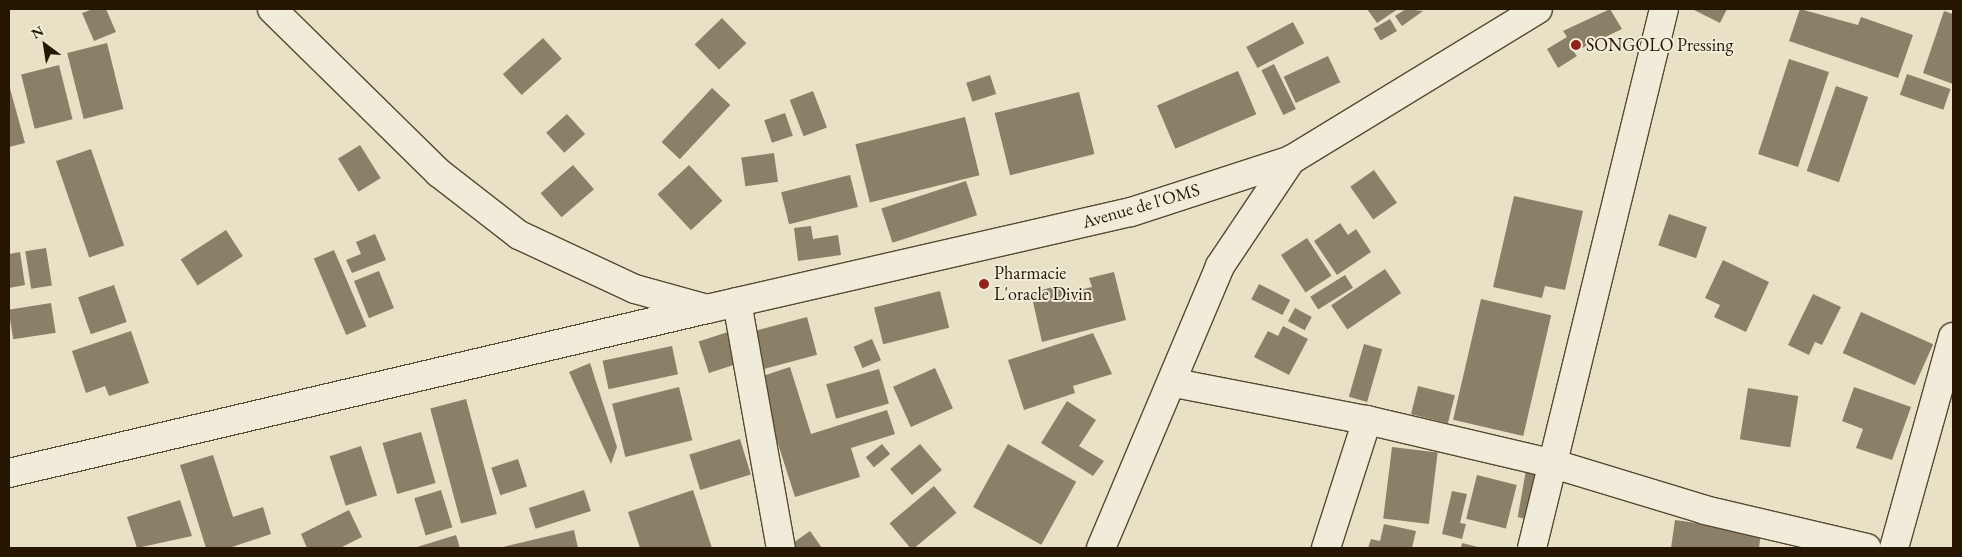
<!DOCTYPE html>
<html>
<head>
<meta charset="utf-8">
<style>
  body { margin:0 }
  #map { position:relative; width:1962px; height:557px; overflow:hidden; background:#e8e1c5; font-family:"EB Garamond",serif }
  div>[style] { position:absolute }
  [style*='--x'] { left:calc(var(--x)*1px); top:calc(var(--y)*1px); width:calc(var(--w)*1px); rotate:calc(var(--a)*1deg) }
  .building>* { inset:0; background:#8a8067; transform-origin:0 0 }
  .roads { filter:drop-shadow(1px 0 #564932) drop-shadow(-1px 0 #564932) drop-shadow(0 1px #564932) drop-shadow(0 -1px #564932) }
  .street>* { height:28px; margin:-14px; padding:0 14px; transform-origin:14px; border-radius:14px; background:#f0ecd9 }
  .secondary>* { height:28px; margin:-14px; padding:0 14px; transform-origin:14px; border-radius:14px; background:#f0ecd9 }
  .dots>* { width:14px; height:14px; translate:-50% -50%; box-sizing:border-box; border:2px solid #f0ecd9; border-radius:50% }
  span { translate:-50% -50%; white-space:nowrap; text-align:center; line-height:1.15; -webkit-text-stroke:4px #f0ecd9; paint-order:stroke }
  .poi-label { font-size:18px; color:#251601 }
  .left { translate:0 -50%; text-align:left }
  .street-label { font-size:18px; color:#251601 }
  .frame { position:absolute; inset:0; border:10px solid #251601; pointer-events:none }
  .north { position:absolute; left:20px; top:20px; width:50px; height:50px; -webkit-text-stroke:4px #f0ecd9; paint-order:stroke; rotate:329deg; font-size:14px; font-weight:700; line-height:20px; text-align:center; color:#251601 }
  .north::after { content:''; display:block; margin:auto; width:18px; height:22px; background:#251601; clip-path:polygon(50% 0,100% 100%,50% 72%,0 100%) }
</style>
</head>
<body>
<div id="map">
  <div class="building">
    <i style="clip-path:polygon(93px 9px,106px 9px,116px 32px,94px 41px,82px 13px)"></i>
    <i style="clip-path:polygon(1367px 9px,1398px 9px,1377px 23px)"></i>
    <i style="clip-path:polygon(1406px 9px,1423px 11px,1402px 26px,1395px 16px)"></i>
    <i style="clip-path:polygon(1610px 9px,1622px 29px,1574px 52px,1577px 56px,1558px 68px,1547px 49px,1567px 37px,1563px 31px)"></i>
    <i style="clip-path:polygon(1692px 9px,1727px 9px,1720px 23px)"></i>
    <i style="clip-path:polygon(1800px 9px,1858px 25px,1861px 17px,1913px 35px,1898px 78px,1789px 41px)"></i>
    <i style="clip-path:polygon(1944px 11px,1953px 14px,1953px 84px,1923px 73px)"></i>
    <i style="left:722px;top:18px;width:35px;height:38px;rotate:46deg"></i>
    <i style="left:1390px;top:19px;width:14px;height:19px;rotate:60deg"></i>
    <i style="left:1293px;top:22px;width:24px;height:53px;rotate:62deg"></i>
    <i style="left:543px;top:38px;width:28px;height:54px;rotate:48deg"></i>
    <i style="left:107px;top:43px;width:68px;height:41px;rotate:76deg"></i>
    <i style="left:1328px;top:56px;width:29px;height:49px;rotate:65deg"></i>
    <i style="left:1789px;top:59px;width:42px;height:100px;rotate:18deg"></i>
    <i style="left:1274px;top:64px;width:50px;height:14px;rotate:64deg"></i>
    <i style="left:59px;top:65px;width:56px;height:39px;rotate:76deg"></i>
    <i style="left:1238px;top:71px;width:47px;height:88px;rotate:67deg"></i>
    <i style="left:1907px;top:74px;width:46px;height:22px;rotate:19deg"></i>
    <i style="left:990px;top:75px;width:20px;height:25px;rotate:72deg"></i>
    <i style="clip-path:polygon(9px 85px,25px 143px,9px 147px)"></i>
    <i style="left:1836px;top:86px;width:34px;height:90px;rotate:19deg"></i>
    <i style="left:712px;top:88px;width:25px;height:74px;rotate:43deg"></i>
    <i style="left:813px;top:91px;width:39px;height:25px;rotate:69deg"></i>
    <i style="left:1079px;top:92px;width:64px;height:87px;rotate:76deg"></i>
    <i style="left:785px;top:113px;width:24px;height:22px;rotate:71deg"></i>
    <i style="left:567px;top:114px;width:27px;height:28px;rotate:48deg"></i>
    <i style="left:965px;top:117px;width:60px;height:113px;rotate:76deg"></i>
    <i style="left:360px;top:145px;width:39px;height:26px;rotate:58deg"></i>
    <i style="left:91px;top:149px;width:102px;height:37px;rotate:71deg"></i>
    <i style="left:774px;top:153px;width:29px;height:33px;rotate:82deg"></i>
    <i style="left:573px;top:165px;width:32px;height:43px;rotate:49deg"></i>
    <i style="left:689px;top:165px;width:49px;height:43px;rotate:47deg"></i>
    <i style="left:1374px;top:170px;width:40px;height:29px;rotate:55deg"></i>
    <i style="left:850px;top:175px;width:33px;height:71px;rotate:76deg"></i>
    <i style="left:966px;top:181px;width:36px;height:89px;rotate:72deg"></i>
    <i style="clip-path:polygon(1514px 196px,1583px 211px,1565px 290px,1545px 286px,1542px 298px,1493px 287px)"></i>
    <i style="left:1669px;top:214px;width:40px;height:33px;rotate:19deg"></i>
    <i style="clip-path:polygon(1340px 223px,1348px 235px,1356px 229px,1371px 252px,1337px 275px,1314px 241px)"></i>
    <i style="clip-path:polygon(811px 226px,813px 239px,838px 235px,841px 255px,798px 261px,794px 228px)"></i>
    <i style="left:226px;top:230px;width:31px;height:54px;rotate:57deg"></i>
    <i style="clip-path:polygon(375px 234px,386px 260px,352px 273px,346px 260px,361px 254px,356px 242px)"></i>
    <i style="left:1307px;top:238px;width:45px;height:31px;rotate:57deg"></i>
    <i style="left:46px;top:248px;width:38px;height:21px;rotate:81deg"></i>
    <i style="left:334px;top:250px;width:83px;height:22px;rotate:67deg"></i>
    <i style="clip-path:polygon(20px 252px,25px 285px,9px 288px,9px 254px)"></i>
    <i style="clip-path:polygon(1723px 260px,1769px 282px,1746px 332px,1714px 317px,1720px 305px,1705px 298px)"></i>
    <i style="left:1385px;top:269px;width:29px;height:65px;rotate:56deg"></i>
    <i style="left:379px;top:271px;width:40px;height:27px;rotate:68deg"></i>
    <i style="clip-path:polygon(1114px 272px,1126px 320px,1042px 342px,1031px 293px,1060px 285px,1063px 294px,1092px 287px,1089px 278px)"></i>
    <i style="left:1345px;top:275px;width:15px;height:41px;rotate:58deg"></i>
    <i style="left:1259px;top:284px;width:35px;height:17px;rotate:27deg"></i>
    <i style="left:114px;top:285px;width:39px;height:38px;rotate:71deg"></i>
    <i style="left:940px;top:291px;width:38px;height:68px;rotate:76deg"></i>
    <i style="clip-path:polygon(1813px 294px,1841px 307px,1822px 345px,1815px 342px,1809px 355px,1788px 345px)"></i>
    <i style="left:1481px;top:299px;width:72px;height:124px;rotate:13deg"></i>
    <i style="left:51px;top:303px;width:30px;height:43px;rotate:81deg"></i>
    <i style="left:1295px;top:308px;width:19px;height:15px;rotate:28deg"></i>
    <i style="left:1861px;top:312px;width:79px;height:45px;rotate:24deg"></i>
    <i style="left:807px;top:317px;width:39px;height:56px;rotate:75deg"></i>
    <i style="clip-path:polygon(1283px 326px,1308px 339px,1289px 375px,1254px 357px,1268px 331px,1278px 336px)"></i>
    <i style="clip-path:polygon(131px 331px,149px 383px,109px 396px,105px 386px,86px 393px,72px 351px)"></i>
    <i style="left:731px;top:331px;width:33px;height:34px;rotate:72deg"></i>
    <i style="clip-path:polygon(1093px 333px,1112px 374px,1073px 386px,1075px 393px,1024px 410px,1008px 360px)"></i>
    <i style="left:872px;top:339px;width:23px;height:20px;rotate:67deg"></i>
    <i style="left:1364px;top:344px;width:19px;height:55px;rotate:16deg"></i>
    <i style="left:672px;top:346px;width:29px;height:71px;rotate:78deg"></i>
    <i style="clip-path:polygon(590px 363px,617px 447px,611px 464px,569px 372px)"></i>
    <i style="clip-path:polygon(790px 367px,811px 434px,887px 410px,895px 434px,851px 448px,860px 477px,795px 497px,757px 378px)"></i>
    <i style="left:935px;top:368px;width:44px;height:46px;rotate:66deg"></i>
    <i style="left:879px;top:369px;width:36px;height:55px;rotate:74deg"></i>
    <i style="left:1418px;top:386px;width:38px;height:29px;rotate:14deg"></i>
    <i style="left:679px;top:387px;width:55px;height:69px;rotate:76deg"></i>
    <i style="clip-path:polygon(1854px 387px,1911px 407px,1892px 460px,1856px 448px,1863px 429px,1842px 421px)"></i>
    <i style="left:1748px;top:388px;width:51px;height:52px;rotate:9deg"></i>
    <i style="left:466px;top:399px;width:119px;height:37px;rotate:75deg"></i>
    <i style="clip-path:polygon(1067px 401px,1096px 420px,1079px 446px,1104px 461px,1093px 476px,1041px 443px)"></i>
    <i style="left:421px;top:432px;width:53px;height:40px;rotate:74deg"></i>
    <i style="left:740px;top:439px;width:37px;height:53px;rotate:73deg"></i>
    <i style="left:882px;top:444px;width:13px;height:21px;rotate:51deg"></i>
    <i style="left:920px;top:444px;width:34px;height:39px;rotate:50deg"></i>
    <i style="left:1008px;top:444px;width:78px;height:72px;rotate:29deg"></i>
    <i style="left:361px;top:446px;width:52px;height:33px;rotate:72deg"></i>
    <i style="left:1392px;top:447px;width:46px;height:72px;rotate:7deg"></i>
    <i style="clip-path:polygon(213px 455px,233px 517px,263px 507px,271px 534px,229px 548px,206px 548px,180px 465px)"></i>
    <i style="left:518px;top:459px;width:29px;height:28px;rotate:72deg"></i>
    <i style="left:1526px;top:470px;width:11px;height:48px;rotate:10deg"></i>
    <i style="left:1477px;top:475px;width:41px;height:45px;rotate:14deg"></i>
    <i style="left:934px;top:486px;width:35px;height:58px;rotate:50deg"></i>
    <i style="left:441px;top:490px;width:39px;height:28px;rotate:73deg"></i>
    <i style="left:584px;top:490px;width:22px;height:58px;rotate:72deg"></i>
    <i style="clip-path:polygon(693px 490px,712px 548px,640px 548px,628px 512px)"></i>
    <i style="clip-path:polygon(1452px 491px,1467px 494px,1460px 523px,1466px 524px,1462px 539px,1442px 534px)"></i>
    <i style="clip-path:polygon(180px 500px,192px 536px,137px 548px,127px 517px)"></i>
    <i style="clip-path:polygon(349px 510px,362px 537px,340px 548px,307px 548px,301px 534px)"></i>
    <i style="clip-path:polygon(1675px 520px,1761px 532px,1759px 548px,1671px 548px)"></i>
    <i style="clip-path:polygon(1384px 524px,1416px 531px,1412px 548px,1368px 548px,1371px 539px,1380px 541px)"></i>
    <i style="clip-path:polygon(574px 530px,578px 548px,499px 548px)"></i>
    <i style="clip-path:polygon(810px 531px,822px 548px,792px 548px,790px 545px)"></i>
    <i style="clip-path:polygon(456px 535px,460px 548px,414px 548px)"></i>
    <i style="clip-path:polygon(1462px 543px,1482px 548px,1461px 548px)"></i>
  </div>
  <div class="roads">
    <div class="street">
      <i style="--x:737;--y:302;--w:250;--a:79.9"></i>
      <i style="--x:1174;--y:383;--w:197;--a:10.9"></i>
      <i style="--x:1367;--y:420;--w:192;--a:13.2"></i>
      <i style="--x:1554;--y:464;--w:158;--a:16.9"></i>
      <i style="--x:1705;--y:510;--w:166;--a:13.2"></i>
      <i style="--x:9;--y:473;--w:717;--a:-13.22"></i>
      <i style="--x:1101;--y:548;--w:306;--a:-67.1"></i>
      <i style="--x:1220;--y:266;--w:128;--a:-56.2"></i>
      <i style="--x:1326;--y:548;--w:134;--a:-72.2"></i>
      <i style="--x:1532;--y:548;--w:555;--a:-76.24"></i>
      <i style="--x:1894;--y:548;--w:219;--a:-74.4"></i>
    </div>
    <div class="secondary">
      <i style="--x:272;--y:9;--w:234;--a:44.5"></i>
      <i style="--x:439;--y:173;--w:101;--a:37.8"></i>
      <i style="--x:519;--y:235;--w:128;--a:25"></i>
      <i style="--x:635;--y:289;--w:75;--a:15.5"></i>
      <i style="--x:707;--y:309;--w:435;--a:-12.9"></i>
      <i style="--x:1131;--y:212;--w:168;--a:-18"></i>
      <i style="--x:1291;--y:160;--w:289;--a:-31.4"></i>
    </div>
  </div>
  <div class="dots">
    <i style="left:1576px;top:45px;background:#8f2418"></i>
    <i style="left:984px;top:284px;background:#8f2418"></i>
  </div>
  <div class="poi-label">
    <span class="left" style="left:1586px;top:45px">SONGOLO Pressing</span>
    <span class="left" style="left:994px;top:284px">Pharmacie<br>L'oracle Divin</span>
  </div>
  <div class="street-label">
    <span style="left:1141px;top:206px;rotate:-16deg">Avenue de l'OMS</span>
  </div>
  <div class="frame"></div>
  <div class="north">N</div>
</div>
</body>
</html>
